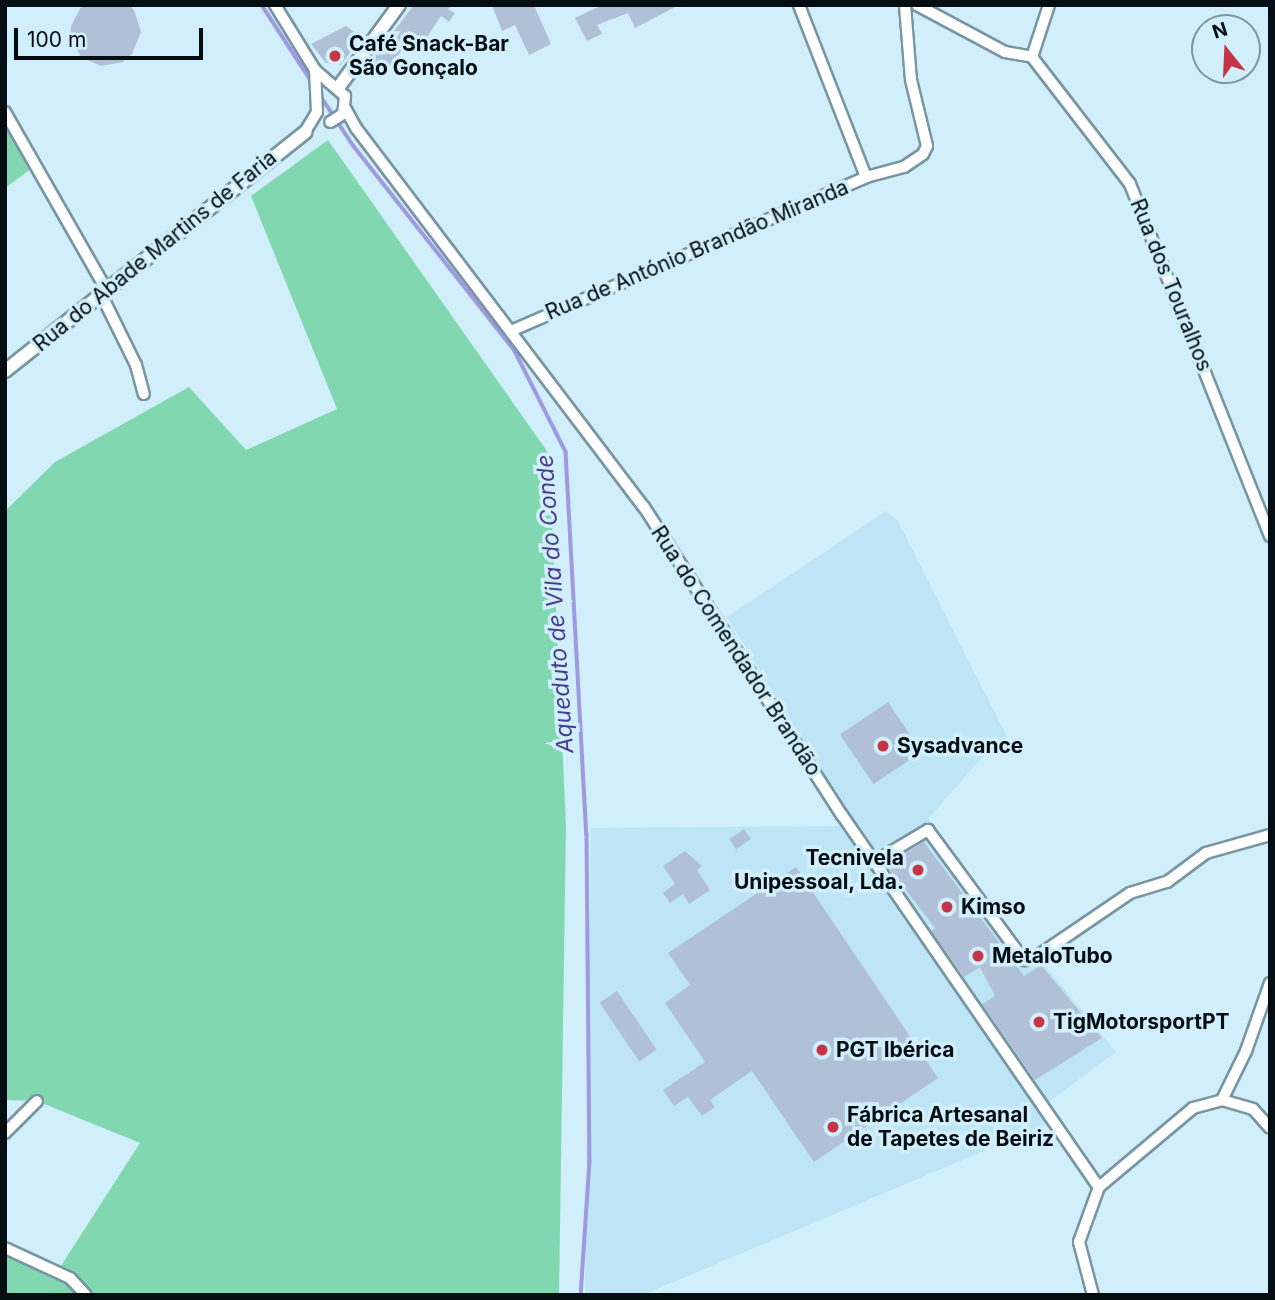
<!DOCTYPE html>
<html>
<head>
<meta charset="utf-8">
<style>
  body { margin:0 }
  #map { position:relative; width:1275px; height:1300px; overflow:hidden; background:#d0effb; font-family:Inter,sans-serif }
  div>[style] { position:absolute }
  [style*='--x'] { left:calc(var(--x)*1px); top:calc(var(--y)*1px); width:calc(var(--w)*1px); rotate:calc(var(--a)*1deg) }
  .built>* { inset:0; background:#bee5f5 }
  .green>* { inset:0; background:#81d8b0 }
  .stream>* { height:3.5px; margin:-1.75px; padding:0 1.75px; transform-origin:1.75px; border-radius:1.75px; background:#9e99e0 }
  .building>* { inset:0; background:#b0c1d7; transform-origin:0 0 }
  .roads { filter:drop-shadow(2px 0 #7995a1) drop-shadow(-2px 0 #7995a1) drop-shadow(0 2px #7995a1) drop-shadow(0 -2px #7995a1) }
  .minor>* { height:10px; margin:-5px; padding:0 5px; transform-origin:5px; border-radius:5px; background:#fff }
  .tertiary>* { height:12px; margin:-6px; padding:0 6px; transform-origin:6px; border-radius:6px; background:#fff }
  .dots>* { width:19px; height:19px; translate:-50% -50%; box-sizing:border-box; border:4px solid #d0effb; border-radius:50% }
  span { translate:-50% -50%; white-space:nowrap; text-align:center; line-height:1.15; -webkit-text-stroke:7px #d0effb; paint-order:stroke }
  .poi-label { font-size:21px; color:#040d11; font-weight:700 }
  .left { translate:0 -50%; text-align:left }
  .right { translate:-100% -50%; text-align:right }
  .street-label { font-size:21px; color:#040d11 }
  .water-label { font-size:23px; color:#493c90; font-style:italic }
  .frame { position:absolute; inset:0; border:7px solid #040d11; pointer-events:none }
  .north { position:absolute; left:1191px; top:14px; width:70px; height:70px; box-sizing:border-box; background:#d0effb; border:2px solid #7e959d; border-radius:50%; rotate:342deg; font-size:19px; font-weight:700; line-height:28px; text-align:center; color:#040d11 }
  .north::after { content:''; display:block; margin:auto; width:24px; height:32px; background:#c53547; clip-path:polygon(50% 0,100% 100%,50% 72%,0 100%) }
  .scale { position:absolute; left:14px; top:28px; width:189px; height:32px; box-sizing:border-box; border:4px solid #040d11; border-top:0; padding-left:9px; font-size:21px; line-height:24px; white-space:nowrap; color:#040d11; -webkit-text-stroke:5px #d0effb; paint-order:stroke }
</style>
</head>
<body>
<div id="map">
  <div class="built">
    <i style="clip-path:polygon(886px 511px,898px 521px,1007px 737px,988px 751px,928px 819px,1018px 950px,1042px 962px,1116px 1052px,1050px 1101px,1045px 1125px,643px 1295px,585px 1295px,591px 828px,836px 826px,850px 818px,727px 617px)"></i>
  </div>
  <div class="green">
    <i style="clip-path:polygon(5px 124px,31px 169px,5px 188px)"></i>
    <i style="clip-path:polygon(328px 140px,549px 454px,566px 826px,559px 1295px,5px 1295px,5px 1255px,57px 1272px,140px 1143px,37px 1101px,5px 1100px,5px 511px,55px 462px,189px 387px,246px 450px,337px 409px,251px 196px)"></i>
  </div>
  <div class="stream">
    <i style="--x:262;--y:5;--w:92;--a:57"></i>
    <i style="--x:320;--y:95;--w:60;--a:56.6"></i>
    <i style="--x:353;--y:145;--w:262;--a:51.8"></i>
    <i style="--x:515;--y:351;--w:113;--a:63.2"></i>
    <i style="--x:566;--y:452;--w:383;--a:86.9"></i>
    <i style="--x:587;--y:834;--w:327;--a:89.5"></i>
    <i style="--x:590;--y:1161;--w:134;--a:93.8"></i>
  </div>
  <div class="building">
    <i style="clip-path:polygon(82px 5px,129px 5px,134px 10px,141px 32px,132px 54px,123px 62px,101px 66px,81px 57px,71px 37px,71px 26px)"></i>
    <i style="clip-path:polygon(414px 5px,451px 5px,448px 9px,455px 13px,449px 22px,441px 16px,425px 40px,422px 37px,414px 46px,408px 42px,386px 71px,371px 61px)"></i>
    <i style="clip-path:polygon(492px 5px,534px 5px,551px 44px,529px 55px,515px 25px,502px 31px)"></i>
    <i style="clip-path:polygon(602px 5px,679px 5px,635px 28px,628px 13px,597px 25px,602px 34px,587px 41px,575px 18px)"></i>
    <i style="clip-path:polygon(346px 26px,359px 36px,354px 47px,341px 65px,326px 63px,311px 44px)"></i>
    <i style="left:888px;top:702px;width:60px;height:58px;rotate:56deg"></i>
    <i style="left:744px;top:829px;width:12px;height:18px;rotate:55deg"></i>
    <i style="clip-path:polygon(924px 842px,1024px 976px,1041px 965px,1102px 1038px,1035px 1080px,982px 1004px,995px 996px,980px 967px,964px 977px,931px 931px,935px 928px,886px 864px)"></i>
    <i style="clip-path:polygon(685px 851px,702px 866px,697px 870px,710px 890px,689px 904px,683px 894px,670px 903px,663px 893px,675px 884px,663px 866px)"></i>
    <i style="clip-path:polygon(796px 867px,938px 1078px,814px 1162px,752px 1071px,710px 1100px,715px 1107px,702px 1116px,688px 1097px,674px 1106px,663px 1090px,705px 1062px,665px 1003px,690px 985px,668px 953px)"></i>
    <i style="left:617px;top:991px;width:71px;height:21px;rotate:56deg"></i>
  </div>
  <div class="roads">
    <div class="minor">
      <i style="--x:275;--y:5;--w:76;--a:58.4"></i>
      <i style="--x:315;--y:70;--w:40;--a:41"></i>
      <i style="--x:345;--y:96;--w:18;--a:96"></i>
      <i style="--x:343;--y:114;--w:15;--a:148"></i>
      <i style="--x:917;--y:5;--w:100;--a:28.1"></i>
      <i style="--x:1005;--y:52;--w:27;--a:10"></i>
      <i style="--x:1032;--y:57;--w:160;--a:52.3"></i>
      <i style="--x:1130;--y:184;--w:379;--a:68.3"></i>
      <i style="--x:1032;--y:57;--w:55;--a:-71.9"></i>
      <i style="--x:345;--y:108;--w:23;--a:61"></i>
      <i style="--x:356;--y:128;--w:476;--a:52.8"></i>
      <i style="--x:644;--y:507;--w:366;--a:57.3"></i>
      <i style="--x:842;--y:815;--w:452;--a:55.4"></i>
      <i style="--x:5;--y:112;--w:204;--a:60.3"></i>
      <i style="--x:305;--y:132;--w:23;--a:-59"></i>
      <i style="--x:317;--y:112;--w:42;--a:-92.7"></i>
      <i style="--x:866;--y:177;--w:39;--a:-15"></i>
      <i style="--x:904;--y:167;--w:23;--a:-34"></i>
      <i style="--x:923;--y:154;--w:9;--a:-63"></i>
      <i style="--x:927;--y:146;--w:68;--a:-103.6"></i>
      <i style="--x:911;--y:80;--w:75;--a:-94.6"></i>
      <i style="--x:101;--y:294;--w:79;--a:63.8"></i>
      <i style="--x:136;--y:365;--w:30;--a:75"></i>
      <i style="--x:513;--y:330;--w:385;--a:-23.4"></i>
      <i style="--x:866;--y:177;--w:185;--a:-111.3"></i>
      <i style="--x:874;--y:862;--w:63;--a:-30.7"></i>
      <i style="--x:928;--y:830;--w:162;--a:53.6"></i>
      <i style="--x:1024;--y:960;--w:16;--a:-18"></i>
      <i style="--x:1039;--y:955;--w:110;--a:-34.3"></i>
      <i style="--x:1130;--y:893;--w:39;--a:-17"></i>
      <i style="--x:1167;--y:882;--w:49;--a:-36.6"></i>
      <i style="--x:1206;--y:853;--w:66;--a:-15.7"></i>
      <i style="--x:1222;--y:1100;--w:55;--a:-63.9"></i>
      <i style="--x:1246;--y:1051;--w:72;--a:-70.6"></i>
      <i style="--x:5;--y:1133;--w:45;--a:-45"></i>
      <i style="--x:5;--y:1248;--w:72;--a:24.8"></i>
      <i style="--x:70;--y:1278;--w:23;--a:47"></i>
      <i style="--x:1093;--y:1295;--w:55;--a:-104.8"></i>
      <i style="--x:1079;--y:1242;--w:59;--a:-70"></i>
      <i style="--x:1099;--y:1187;--w:123;--a:-40"></i>
      <i style="--x:1193;--y:1108;--w:30;--a:-15"></i>
      <i style="--x:1222;--y:1100;--w:32;--a:16"></i>
      <i style="--x:1253;--y:1109;--w:25;--a:48"></i>
    </div>
    <div class="tertiary">
      <i style="--x:338;--y:88;--w:103;--a:-53.7"></i>
      <i style="--x:5;--y:371;--w:384;--a:-38.5"></i>
    </div>
  </div>
  <div class="dots">
    <i style="left:335px;top:56px;background:#c53547"></i>
    <i style="left:883px;top:746px;background:#c53547"></i>
    <i style="left:918px;top:870px;background:#c53547"></i>
    <i style="left:947px;top:907px;background:#c53547"></i>
    <i style="left:978px;top:956px;background:#c53547"></i>
    <i style="left:1039px;top:1022px;background:#c53547"></i>
    <i style="left:822px;top:1050px;background:#c53547"></i>
    <i style="left:833px;top:1127px;background:#c53547"></i>
  </div>
  <div class="poi-label">
    <span class="left" style="left:349px;top:56px">Café Snack-Bar<br>São Gonçalo</span>
    <span class="left" style="left:897px;top:746px">Sysadvance</span>
    <span class="right" style="left:904px;top:870px">Tecnivela<br>Unipessoal, Lda.</span>
    <span class="left" style="left:961px;top:907px">Kimso</span>
    <span class="left" style="left:992px;top:956px">MetaloTubo</span>
    <span class="left" style="left:1053px;top:1022px">TigMotorsportPT</span>
    <span class="left" style="left:836px;top:1050px">PGT Ibérica</span>
    <span class="left" style="left:847px;top:1127px">Fábrica Artesanal<br>de Tapetes de Beiriz</span>
  </div>
  <div class="street-label">
    <span style="left:697px;top:250px;rotate:-23deg">Rua de António Brandão Miranda</span>
    <span style="left:155px;top:251px;rotate:-39deg">Rua do Abade Martins de Faria</span>
    <span style="left:1171px;top:285px;rotate:68deg">Rua dos Touralhos</span>
    <span style="left:736px;top:651px;rotate:57deg">Rua do Comendador Brandão</span>
  </div>
  <div class="water-label">
    <span style="left:555px;top:604px;rotate:-94deg">Aqueduto de Vila do Conde</span>
  </div>
  <div class="frame"></div>
  <div class="north">N</div>
  <div class="scale">100 m</div>
</div>
</body>
</html>
